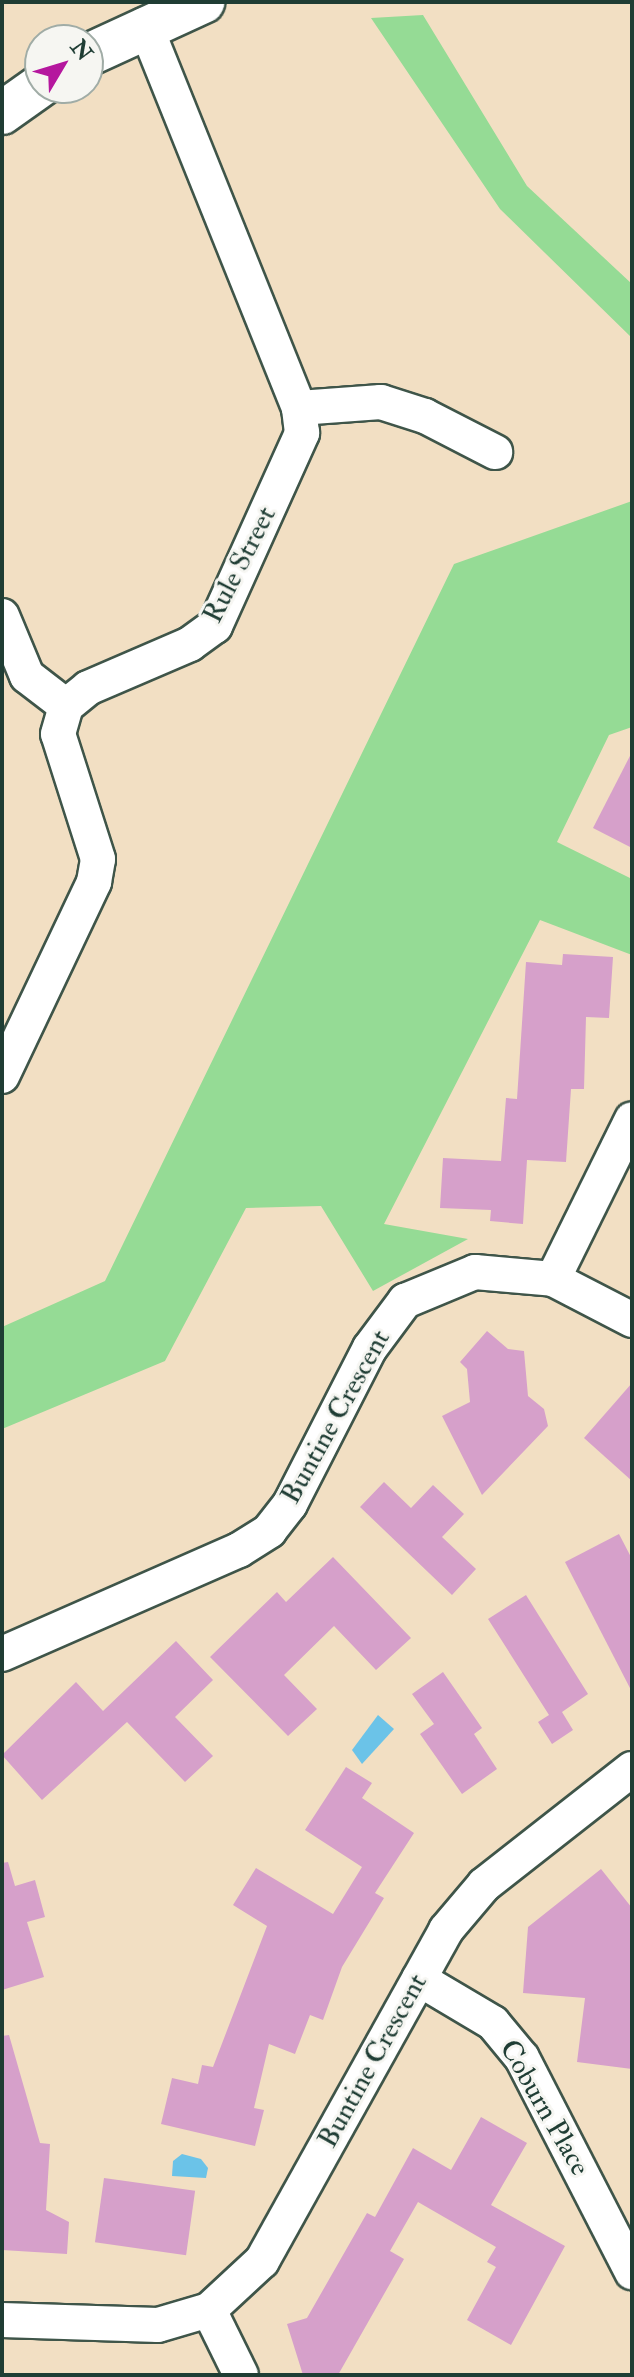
<!DOCTYPE html>
<html>
<head>
<meta charset="utf-8">
<style>
  body { margin:0 }
  #map { position:relative; width:634px; height:2377px; overflow:hidden; background:#f2dfc3; font-family:"IM FELL Double Pica",serif }
  div>[style] { position:absolute }
  [style*='--x'] { left:calc(var(--x)*1px); top:calc(var(--y)*1px); width:calc(var(--w)*1px); rotate:calc(var(--a)*1deg) }
  .green>* { inset:0; background:#95db95 }
  .water>* { inset:0; background:#6bc3e8 }
  .building>* { inset:0; background:#d6a0ca; transform-origin:0 0 }
  .roads { filter:drop-shadow(2px 0 #3f5549) drop-shadow(-2px 0 #3f5549) drop-shadow(0 2px #3f5549) drop-shadow(0 -2px #3f5549) }
  .minor>* { height:34px; margin:-17px; padding:0 17px; transform-origin:17px; border-radius:17px; background:#fff }
  .tertiary>* { height:42px; margin:-21px; padding:0 21px; transform-origin:21px; border-radius:21px; background:#fff }
  span { translate:-50% -50%; white-space:nowrap; text-align:center; line-height:1.15; -webkit-text-stroke:6px #f6f6f2; paint-order:stroke }
  .street-label { font-size:28px; color:#1f3d34 }
  .frame { position:absolute; inset:0; border:4px solid #1f3d34; pointer-events:none }
  .north { position:absolute; left:24px; top:24px; width:80px; height:80px; box-sizing:border-box; background:#f6f6f2; border:2px solid #a0aca6; border-radius:50%; rotate:52deg; font-size:22px; font-weight:700; line-height:32px; text-align:center; color:#1f3d34 }
  .north::after { content:''; display:block; margin:auto; width:28px; height:36px; background:#b5179e; clip-path:polygon(50% 0,100% 100%,50% 72%,0 100%) }
</style>
</head>
<body>
<div id="map">
  <div class="green">
    <i style="clip-path:polygon(423px 15px,527px 186px,632px 284px,632px 338px,500px 209px,371px 18px)"></i>
    <i style="clip-path:polygon(632px 501px,632px 727px,609px 735px,557px 842px,632px 879px,632px 955px,540px 920px,384px 1224px,468px 1239px,373px 1291px,321px 1206px,246px 1208px,165px 1361px,2px 1429px,2px 1327px,105px 1281px,454px 564px)"></i>
  </div>
  <div class="water">
    <i style="clip-path:polygon(378px 1715px,394px 1729px,362px 1764px,352px 1750px)"></i>
    <i style="clip-path:polygon(182px 2154px,201px 2159px,208px 2168px,206px 2178px,172px 2176px,173px 2161px)"></i>
  </div>
  <div class="building">
    <i style="clip-path:polygon(632px 752px,632px 848px,593px 828px)"></i>
    <i style="clip-path:polygon(563px 954px,613px 957px,609px 1018px,586px 1017px,584px 1089px,571px 1089px,566px 1162px,527px 1160px,523px 1224px,490px 1221px,491px 1210px,440px 1208px,443px 1158px,501px 1161px,506px 1098px,517px 1099px,526px 962px,562px 965px)"></i>
    <i style="clip-path:polygon(487px 1331px,508px 1349px,524px 1351px,528px 1396px,544px 1409px,548px 1426px,482px 1495px,442px 1416px,470px 1402px,467px 1369px,460px 1362px)"></i>
    <i style="clip-path:polygon(632px 1383px,632px 1481px,584px 1438px)"></i>
    <i style="clip-path:polygon(384px 1482px,411px 1508px,433px 1485px,464px 1514px,442px 1537px,476px 1569px,452px 1595px,360px 1507px)"></i>
    <i style="clip-path:polygon(619px 1534px,632px 1559px,632px 1692px,565px 1562px)"></i>
    <i style="clip-path:polygon(333px 1557px,411px 1638px,376px 1670px,334px 1626px,284px 1675px,317px 1709px,288px 1736px,210px 1657px,277px 1592px,286px 1602px)"></i>
    <i style="clip-path:polygon(526px 1595px,588px 1694px,562px 1712px,573px 1730px,552px 1744px,538px 1722px,549px 1715px,488px 1619px)"></i>
    <i style="clip-path:polygon(176px 1641px,213px 1680px,175px 1717px,213px 1756px,185px 1782px,127px 1722px,42px 1800px,2px 1755px,76px 1682px,103px 1711px)"></i>
    <i style="clip-path:polygon(443px 1672px,482px 1728px,474px 1734px,497px 1769px,462px 1794px,420px 1734px,434px 1724px,412px 1694px)"></i>
    <i style="clip-path:polygon(346px 1767px,372px 1783px,362px 1798px,414px 1833px,375px 1893px,384px 1898px,342px 1967px,323px 2020px,310px 2015px,295px 2054px,269px 2044px,254px 2108px,264px 2110px,255px 2146px,161px 2124px,172px 2078px,198px 2084px,202px 2065px,213px 2067px,267px 1926px,233px 1905px,256px 1868px,333px 1914px,362px 1867px,305px 1830px)"></i>
    <i style="clip-path:polygon(8px 1862px,15px 1886px,35px 1880px,45px 1917px,27px 1922px,44px 1977px,2px 1990px,2px 1863px)"></i>
    <i style="clip-path:polygon(601px 1869px,632px 1908px,632px 2069px,577px 2062px,585px 1998px,523px 1993px,528px 1927px)"></i>
    <i style="clip-path:polygon(9px 2035px,40px 2143px,50px 2144px,46px 2210px,69px 2222px,67px 2254px,2px 2250px,2px 2036px)"></i>
    <i style="clip-path:polygon(481px 2117px,527px 2143px,491px 2205px,565px 2246px,511px 2345px,467px 2320px,496px 2267px,487px 2262px,496px 2247px,418px 2202px,390px 2251px,404px 2259px,338px 2375px,303px 2375px,287px 2324px,307px 2318px,367px 2213px,375px 2217px,413px 2148px,451px 2170px)"></i>
    <i style="left:104px;top:2178px;width:92px;height:65px;rotate:8deg"></i>
  </div>
  <div class="roads">
    <div class="minor">
      <i style="--x:299;--y:408;--w:82;--a:-4.2"></i>
      <i style="--x:381;--y:402;--w:46;--a:17.7"></i>
      <i style="--x:425;--y:416;--w:79;--a:27.2"></i>
      <i style="--x:2;--y:616;--w:65;--a:67.4"></i>
      <i style="--x:27;--y:676;--w:49;--a:37.6"></i>
      <i style="--x:2;--y:1076;--w:215;--a:-64.6"></i>
      <i style="--x:94;--y:882;--w:23;--a:-80"></i>
      <i style="--x:98;--y:859;--w:131;--a:-107.7"></i>
      <i style="--x:58;--y:734;--w:29;--a:-74"></i>
      <i style="--x:66;--y:706;--w:28;--a:-39"></i>
      <i style="--x:88;--y:688;--w:111;--a:-23.3"></i>
      <i style="--x:190;--y:644;--w:31;--a:-36"></i>
      <i style="--x:215;--y:626;--w:212;--a:-65.7"></i>
      <i style="--x:302;--y:433;--w:25;--a:-97"></i>
      <i style="--x:299;--y:408;--w:413;--a:-111.9"></i>
      <i style="--x:553;--y:1279;--w:178;--a:-63.7"></i>
      <i style="--x:2;--y:1654;--w:259;--a:-23.7"></i>
      <i style="--x:239;--y:1550;--w:36;--a:-32"></i>
      <i style="--x:269;--y:1531;--w:34;--a:-52"></i>
      <i style="--x:290;--y:1504;--w:175;--a:-62.9"></i>
      <i style="--x:370;--y:1348;--w:59;--a:-53.3"></i>
      <i style="--x:405;--y:1301;--w:76;--a:-22.5"></i>
      <i style="--x:475;--y:1272;--w:78;--a:5.1"></i>
      <i style="--x:553;--y:1279;--w:89;--a:27.4"></i>
      <i style="--x:419;--y:1979;--w:86;--a:30.7"></i>
      <i style="--x:493;--y:2023;--w:45;--a:50.4"></i>
      <i style="--x:522;--y:2058;--w:241;--a:62.8"></i>
      <i style="--x:209;--y:2310;--w:72;--a:63.8"></i>
      <i style="--x:2;--y:2320;--w:156;--a:1.8"></i>
      <i style="--x:158;--y:2325;--w:53;--a:-16.4"></i>
      <i style="--x:209;--y:2310;--w:72;--a:-42.8"></i>
      <i style="--x:262;--y:2261;--w:379;--a:-60.9"></i>
      <i style="--x:446;--y:1930;--w:59;--a:-49.8"></i>
      <i style="--x:484;--y:1885;--w:188;--a:-38.1"></i>
    </div>
    <div class="tertiary">
      <i style="--x:88;--y:55;--w:127;--a:-24.7"></i>
      <i style="--x:2;--y:113;--w:47;--a:-35.4"></i>
    </div>
  </div>
  <div class="street-label">
    <span style="left:240px;top:565px;rotate:-63deg">Rule Street</span>
    <span style="left:336px;top:1417px;rotate:-61deg">Buntine Crescent</span>
    <span style="left:373px;top:2061px;rotate:-61deg">Buntine Crescent</span>
    <span style="left:544px;top:2108px;rotate:60deg">Coburn Place</span>
  </div>
  <div class="frame"></div>
  <div class="north">N</div>
</div>
</body>
</html>
